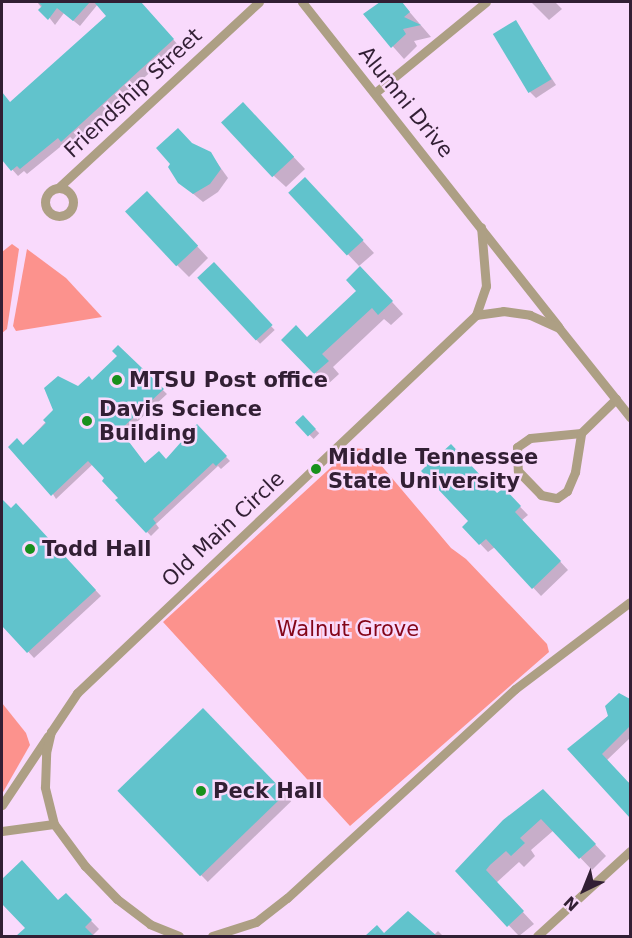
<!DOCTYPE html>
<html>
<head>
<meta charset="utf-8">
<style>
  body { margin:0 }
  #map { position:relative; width:632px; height:938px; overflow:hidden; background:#f9dafc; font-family:"DejaVu Sans",sans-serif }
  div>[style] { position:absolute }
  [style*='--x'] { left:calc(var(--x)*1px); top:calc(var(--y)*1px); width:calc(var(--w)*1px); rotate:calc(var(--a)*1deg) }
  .green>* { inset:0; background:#fc928d }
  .shadow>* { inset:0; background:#0003; transform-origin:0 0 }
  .building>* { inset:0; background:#61c3cc; transform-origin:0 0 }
  .street>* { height:9px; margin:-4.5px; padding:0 4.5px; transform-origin:4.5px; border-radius:4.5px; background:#ad9f84 }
  .street>.ring { margin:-4.5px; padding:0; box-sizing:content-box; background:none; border:9px solid #ad9f84; border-radius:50% }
  .dots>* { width:16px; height:16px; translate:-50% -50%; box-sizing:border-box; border:3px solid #f9dafc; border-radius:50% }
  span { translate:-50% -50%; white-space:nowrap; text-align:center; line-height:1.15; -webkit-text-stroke:5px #f9dafc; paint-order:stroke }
  .street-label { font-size:21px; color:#321f34 }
  .poi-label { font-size:21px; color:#321f34; font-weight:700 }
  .left { translate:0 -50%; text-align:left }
  .park-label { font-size:21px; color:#840519 }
  .frame { position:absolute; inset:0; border:3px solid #321f34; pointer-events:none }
  .north { position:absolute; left:554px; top:860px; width:60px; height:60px; -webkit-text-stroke:4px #f9dafc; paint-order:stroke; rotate:223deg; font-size:16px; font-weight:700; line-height:24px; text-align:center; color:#321f34 }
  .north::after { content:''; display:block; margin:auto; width:21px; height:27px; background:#321f34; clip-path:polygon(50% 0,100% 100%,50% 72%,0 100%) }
</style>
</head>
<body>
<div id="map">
  <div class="green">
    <i style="clip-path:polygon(12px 244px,19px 249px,7px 329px,2px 333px,2px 252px)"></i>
    <i style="clip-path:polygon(27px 249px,66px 278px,102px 317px,16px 331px,13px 326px)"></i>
    <i style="clip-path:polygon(352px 448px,364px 449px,375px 458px,451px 548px,466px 559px,547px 644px,549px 652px,350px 826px,163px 622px)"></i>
    <i style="clip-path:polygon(2px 703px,26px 733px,30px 745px,2px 794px)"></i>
  </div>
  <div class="shadow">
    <i style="clip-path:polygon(37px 2px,140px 2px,179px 46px,68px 147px,65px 143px,27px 174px,24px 171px,18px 176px,2px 158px,2px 94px,10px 103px,109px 16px,98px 4px,80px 26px,64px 13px,55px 25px)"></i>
    <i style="clip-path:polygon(382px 2px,401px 2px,431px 37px,414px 41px,417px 46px,404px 59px,365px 15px)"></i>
    <i style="clip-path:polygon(531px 2px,555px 2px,562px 9px,549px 20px)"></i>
    <i style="clip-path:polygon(515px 22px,556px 85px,536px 98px,530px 92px)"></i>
    <i style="clip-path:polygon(255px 116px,305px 169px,286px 187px,274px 176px)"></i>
    <i style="clip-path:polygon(210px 153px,228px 178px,218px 192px,203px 202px,179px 182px)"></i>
    <i style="clip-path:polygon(317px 191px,374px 253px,359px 266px,290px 193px)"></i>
    <i style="clip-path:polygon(159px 205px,208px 258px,189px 277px,177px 265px)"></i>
    <i style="left:214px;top:265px;width:89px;height:20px;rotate:47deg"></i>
    <i style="clip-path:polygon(372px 280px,403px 314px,391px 325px,384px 319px,333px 367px,339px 374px,327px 385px,284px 340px,307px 338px)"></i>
    <i style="clip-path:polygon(118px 347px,167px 394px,123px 435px,146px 465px,166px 461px,197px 427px,230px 461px,221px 469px,218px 466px,156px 524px,159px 528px,151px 536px,117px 500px,120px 498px,93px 464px,56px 499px,23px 446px,78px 388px,92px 382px,119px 357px)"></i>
    <i style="left:303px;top:417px;width:23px;height:8px;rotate:45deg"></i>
    <i style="clip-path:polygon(504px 490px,528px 515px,522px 520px,568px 570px,541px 596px,495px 547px,488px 552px,464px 527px)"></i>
    <i style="clip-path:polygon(2px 500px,11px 510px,16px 505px,101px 596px,34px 658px,2px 623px)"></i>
    <i style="clip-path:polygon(630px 697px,630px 738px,606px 761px,628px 783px,630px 780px,630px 816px,569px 750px)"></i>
    <i style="left:203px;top:710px;width:127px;height:116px;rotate:46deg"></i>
    <i style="clip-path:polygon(555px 802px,606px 856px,592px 870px,554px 830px,531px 850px,535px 856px,524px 867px,519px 862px,496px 883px,534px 924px,519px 936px,457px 871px)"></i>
    <i style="clip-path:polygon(22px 862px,58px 902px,66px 895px,99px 929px,92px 936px,18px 936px,27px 928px,2px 901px,2px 881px)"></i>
    <i style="clip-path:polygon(377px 927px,384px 935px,434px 935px,438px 931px,443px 936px,367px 936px)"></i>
  </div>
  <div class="building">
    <i style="clip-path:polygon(38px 2px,90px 2px,73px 21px,57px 8px,48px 20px,38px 10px,42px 6px)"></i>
    <i style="clip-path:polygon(94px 2px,141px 2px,174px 39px,61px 142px,58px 138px,20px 169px,17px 166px,11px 171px,2px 160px,2px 92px,10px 102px,106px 16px)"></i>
    <i style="clip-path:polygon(380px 2px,402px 2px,410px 12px,404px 17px,421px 25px,403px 29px,406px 34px,391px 48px,363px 14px)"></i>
    <i style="left:516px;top:20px;width:69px;height:27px;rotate:59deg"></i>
    <i style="left:243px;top:102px;width:75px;height:30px;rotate:47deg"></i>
    <i style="clip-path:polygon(178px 128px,192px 143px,211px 152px,221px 169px,210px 184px,193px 194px,178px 183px,168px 167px,170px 164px,156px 148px)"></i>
    <i style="left:305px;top:177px;width:86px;height:23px;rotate:47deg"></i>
    <i style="left:147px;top:191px;width:75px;height:30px;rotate:47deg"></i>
    <i style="left:214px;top:262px;width:86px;height:23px;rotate:47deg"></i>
    <i style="clip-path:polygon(360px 266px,393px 301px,378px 315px,372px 308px,322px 354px,329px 361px,314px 374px,281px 340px,296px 325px,307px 337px,356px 291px,346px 280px)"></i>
    <i style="clip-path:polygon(118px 345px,164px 389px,120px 430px,145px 463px,159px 451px,166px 459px,197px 424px,227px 456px,216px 466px,213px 463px,153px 519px,156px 523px,146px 533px,115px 500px,118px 498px,102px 481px,104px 478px,88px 461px,51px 496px,8px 447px,17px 438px,23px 445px,46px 423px,43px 420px,53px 410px,44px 388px,58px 376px,78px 386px,89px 376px,92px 380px,117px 356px,112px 351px)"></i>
    <i style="left:303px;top:415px;width:19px;height:11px;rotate:47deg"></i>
    <i style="clip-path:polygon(451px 444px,497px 493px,504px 488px,521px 506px,515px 512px,561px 561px,532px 589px,486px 539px,479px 545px,462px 527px,468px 521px,421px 471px,427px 465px,423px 462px,436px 450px,440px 454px)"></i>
    <i style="clip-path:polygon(2px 499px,11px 508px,16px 503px,96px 590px,27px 653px,2px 626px)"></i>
    <i style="clip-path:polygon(619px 693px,630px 699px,630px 726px,602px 754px,630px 784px,630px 818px,567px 749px,608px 716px,605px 706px)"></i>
    <i style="left:203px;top:708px;width:119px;height:119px;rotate:46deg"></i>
    <i style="clip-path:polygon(543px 789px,596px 844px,579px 859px,541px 819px,520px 838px,525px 843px,511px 856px,506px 851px,490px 865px,486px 870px,524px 911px,507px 927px,455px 871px,503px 820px)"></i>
    <i style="clip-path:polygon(22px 860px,58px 900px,66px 893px,92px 920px,85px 927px,94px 936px,16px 936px,25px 928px,2px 904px,2px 879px)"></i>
    <i style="clip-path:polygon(408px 911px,437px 936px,365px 936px,377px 925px,384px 933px)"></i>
  </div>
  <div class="street">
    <i style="--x:302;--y:2;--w:413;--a:51.7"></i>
    <i style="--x:376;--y:92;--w:142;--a:-39.3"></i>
    <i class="ring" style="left:45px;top:188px;width:19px;height:19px"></i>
    <i style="--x:58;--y:188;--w:274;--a:-42.8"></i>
    <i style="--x:476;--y:315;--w:31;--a:-71"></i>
    <i style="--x:486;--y:286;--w:59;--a:-94.8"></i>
    <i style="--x:581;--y:433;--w:51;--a:174.4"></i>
    <i style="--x:530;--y:438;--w:16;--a:145"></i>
    <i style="--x:517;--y:447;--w:24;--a:88"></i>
    <i style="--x:518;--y:471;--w:33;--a:46"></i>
    <i style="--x:541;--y:495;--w:16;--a:11"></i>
    <i style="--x:557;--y:498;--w:12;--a:-35"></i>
    <i style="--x:567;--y:491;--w:21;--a:-67"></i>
    <i style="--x:575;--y:472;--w:39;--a:-81"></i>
    <i style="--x:581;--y:433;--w:49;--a:-44.2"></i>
    <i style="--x:2;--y:805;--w:83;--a:-56.3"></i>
    <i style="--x:2;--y:831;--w:52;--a:-7.7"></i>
    <i style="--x:179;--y:936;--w:31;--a:-158"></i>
    <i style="--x:150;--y:924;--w:41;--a:-142.9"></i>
    <i style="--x:117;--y:899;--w:46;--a:-134.1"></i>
    <i style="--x:85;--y:866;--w:52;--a:-126.4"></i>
    <i style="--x:54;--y:824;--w:38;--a:-104"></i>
    <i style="--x:45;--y:787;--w:34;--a:-88"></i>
    <i style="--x:46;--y:753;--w:22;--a:-77"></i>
    <i style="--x:51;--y:732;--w:47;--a:-56.3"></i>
    <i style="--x:77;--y:693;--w:550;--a:-43.45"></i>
    <i style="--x:476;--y:315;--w:27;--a:-8"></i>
    <i style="--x:503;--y:311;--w:27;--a:8"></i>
    <i style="--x:530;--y:315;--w:32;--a:24"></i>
    <i style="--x:559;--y:328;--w:114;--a:51.4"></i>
    <i style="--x:212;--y:936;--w:46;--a:-17.7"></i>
    <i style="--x:256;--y:922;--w:39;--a:-38"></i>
    <i style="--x:287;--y:898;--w:309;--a:-42.5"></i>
    <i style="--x:515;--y:689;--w:144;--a:-37.1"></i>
    <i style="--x:537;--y:936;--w:126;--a:-42.4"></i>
  </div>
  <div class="dots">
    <i style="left:117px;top:380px;background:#18901c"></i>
    <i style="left:87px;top:421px;background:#18901c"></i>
    <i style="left:316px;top:469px;background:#18901c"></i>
    <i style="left:30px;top:549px;background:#18901c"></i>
    <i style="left:201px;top:791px;background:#18901c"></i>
  </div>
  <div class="street-label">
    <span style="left:133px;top:93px;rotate:-43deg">Friendship Street</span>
    <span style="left:406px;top:102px;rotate:51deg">Alumni Drive</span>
    <span style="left:223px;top:529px;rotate:-43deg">Old Main Circle</span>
  </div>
  <div class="poi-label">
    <span class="left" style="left:129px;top:380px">MTSU Post office</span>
    <span class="left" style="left:99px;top:421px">Davis Science<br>Building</span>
    <span class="left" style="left:328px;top:469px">Middle Tennessee<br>State University</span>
    <span class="left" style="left:42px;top:549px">Todd Hall</span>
    <span class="left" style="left:213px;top:791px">Peck Hall</span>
  </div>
  <div class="park-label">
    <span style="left:348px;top:629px">Walnut Grove</span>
  </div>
  <div class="frame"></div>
  <div class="north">N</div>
</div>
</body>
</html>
